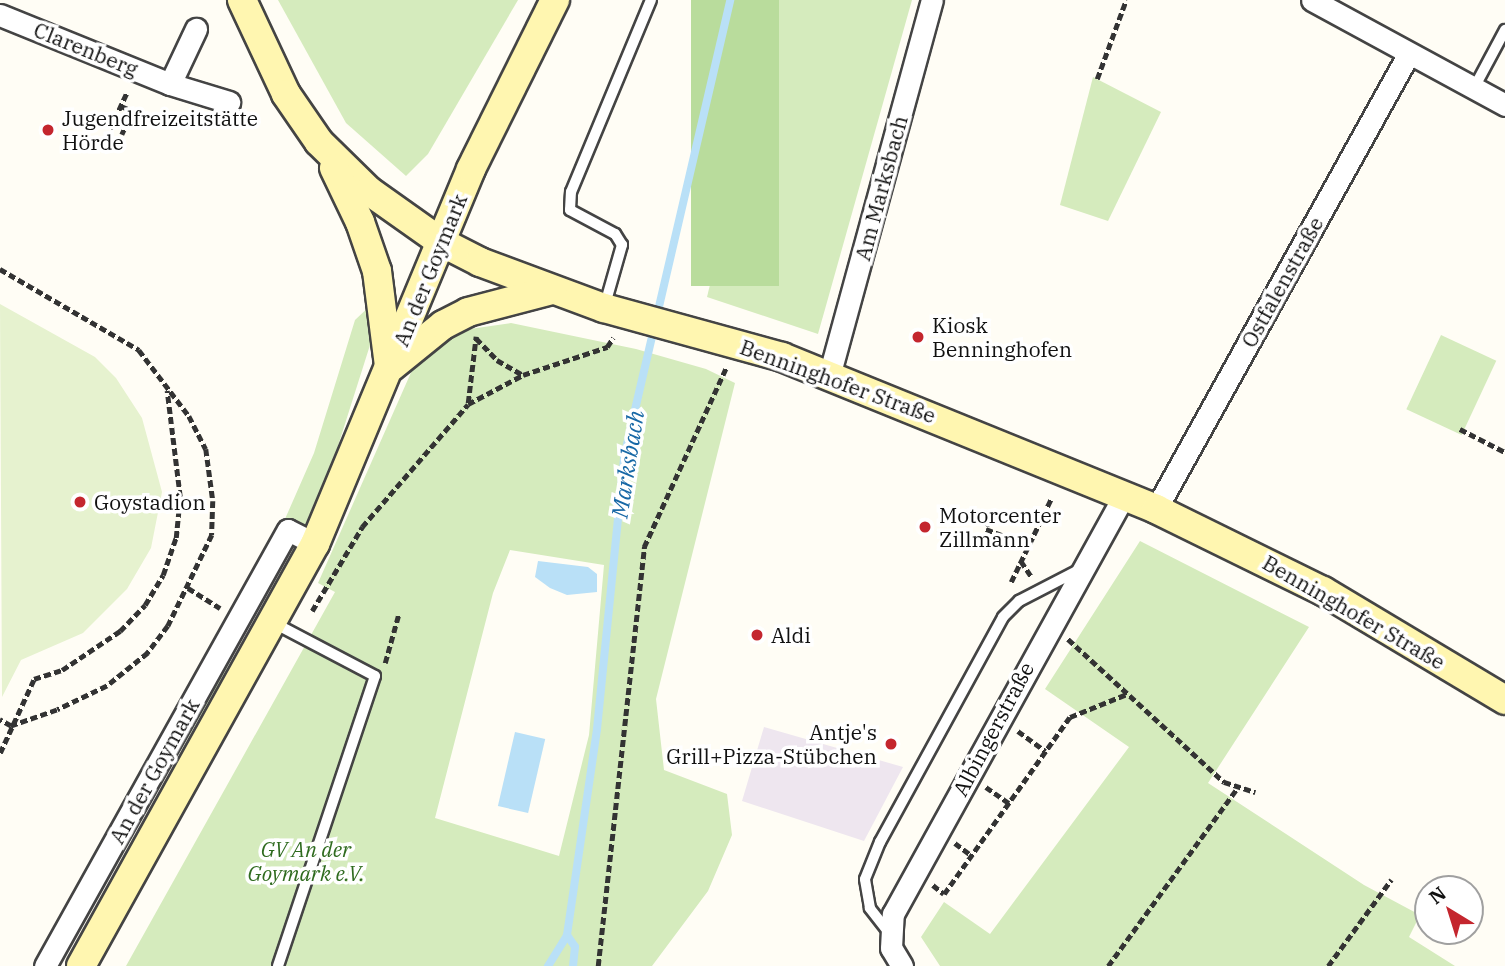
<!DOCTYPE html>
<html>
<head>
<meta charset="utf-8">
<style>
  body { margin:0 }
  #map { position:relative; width:1505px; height:966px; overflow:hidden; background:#fffdf5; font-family:"IBM Plex Serif",serif }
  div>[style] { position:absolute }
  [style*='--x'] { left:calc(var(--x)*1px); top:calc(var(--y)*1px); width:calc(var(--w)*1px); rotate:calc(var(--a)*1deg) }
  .industrial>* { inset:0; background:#eee6ef }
  .green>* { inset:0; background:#d5ebbd; transform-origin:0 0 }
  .forest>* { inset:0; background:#b9dc9c; transform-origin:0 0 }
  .pitch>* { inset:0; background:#e6f2cf }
  .water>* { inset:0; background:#b9e0f7; transform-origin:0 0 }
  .stream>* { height:8px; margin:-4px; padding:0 4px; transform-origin:4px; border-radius:4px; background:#b9e0f7 }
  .path>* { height:4.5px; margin-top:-2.25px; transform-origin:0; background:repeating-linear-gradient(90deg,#333 0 7px,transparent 0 10.5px) }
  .roads { filter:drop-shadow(2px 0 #444) drop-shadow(-2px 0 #444) drop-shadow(0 2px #444) drop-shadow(0 -2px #444) }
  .service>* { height:10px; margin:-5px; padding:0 5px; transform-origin:5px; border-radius:5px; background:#fff }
  .minor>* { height:21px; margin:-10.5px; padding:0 10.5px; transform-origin:10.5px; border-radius:10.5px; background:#fff }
  .secondary>* { height:28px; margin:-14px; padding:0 14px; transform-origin:14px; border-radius:14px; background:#fff6b0 }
  .dots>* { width:19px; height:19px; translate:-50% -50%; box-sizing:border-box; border:4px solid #fff; border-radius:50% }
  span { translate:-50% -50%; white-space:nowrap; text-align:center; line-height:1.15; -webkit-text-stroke:7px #fff; paint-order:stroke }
  .street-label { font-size:21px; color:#111 }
  .poi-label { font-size:21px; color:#111 }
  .left { translate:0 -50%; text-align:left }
  .right { translate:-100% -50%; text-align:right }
  .park-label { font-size:21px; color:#2f6b1f; font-style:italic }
  .water-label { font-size:23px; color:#1768a6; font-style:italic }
  .north { position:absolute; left:1414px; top:875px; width:70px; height:70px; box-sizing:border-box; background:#fff; border:2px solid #a0a0a0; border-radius:50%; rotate:322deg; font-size:19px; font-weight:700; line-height:28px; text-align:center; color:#111 }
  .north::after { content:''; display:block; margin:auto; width:24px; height:32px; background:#c4262e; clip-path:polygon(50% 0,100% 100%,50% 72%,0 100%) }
</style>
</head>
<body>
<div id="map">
  <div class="industrial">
    <i style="clip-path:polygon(764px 727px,903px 767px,864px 841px,742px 801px)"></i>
  </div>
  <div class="green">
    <i style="clip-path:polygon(278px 0,518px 0,428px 154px,406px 176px,346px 123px)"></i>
    <i style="clip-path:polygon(779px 0,912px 0,818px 334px,707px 297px)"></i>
    <i style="clip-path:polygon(1093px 77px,1161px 112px,1108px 221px,1060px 205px)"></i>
    <i style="clip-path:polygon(372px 304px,371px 342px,337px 449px,304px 528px,285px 519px,314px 453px,355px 320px)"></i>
    <i style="clip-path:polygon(evenodd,511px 323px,636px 349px,706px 369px,735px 383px,656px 699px,664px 770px,727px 794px,732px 835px,708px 891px,652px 966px,126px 966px,335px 592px,318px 583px,413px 368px,449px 332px,511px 323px,510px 550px,604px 565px,589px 735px,559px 856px,435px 818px,493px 593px,510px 550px)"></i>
    <i style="left:1441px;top:335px;width:61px;height:82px;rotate:25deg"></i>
    <i style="clip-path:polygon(1140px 541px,1309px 627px,1208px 783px,1364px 885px,1420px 915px,1409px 937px,1455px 966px,940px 966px,921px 937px,944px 902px,990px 934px,1129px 747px,1045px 689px)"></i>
    <i style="clip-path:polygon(247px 626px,221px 680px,57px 966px,111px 870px)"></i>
  </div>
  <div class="forest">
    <i style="left:691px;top:0;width:88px;height:286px"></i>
  </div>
  <div class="pitch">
    <i style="clip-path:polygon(0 304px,95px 357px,116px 378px,142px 418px,162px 492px,151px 548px,127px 589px,83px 633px,21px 660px,2px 697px)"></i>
  </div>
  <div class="water">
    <i style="clip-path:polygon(538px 561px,588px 567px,597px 574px,597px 592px,567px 595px,550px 588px,535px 577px)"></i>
    <i style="left:515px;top:732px;width:31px;height:76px;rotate:13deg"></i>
  </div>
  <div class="stream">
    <i style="--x:567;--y:935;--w:14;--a:56"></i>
    <i style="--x:575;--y:947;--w:19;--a:96"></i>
    <i style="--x:548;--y:966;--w:36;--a:-58"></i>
    <i style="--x:567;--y:935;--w:208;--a:-81.7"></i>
    <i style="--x:597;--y:729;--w:273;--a:-84.3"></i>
    <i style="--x:624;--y:457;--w:469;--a:-76.9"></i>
  </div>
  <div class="path">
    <i style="--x:1097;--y:79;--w:84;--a:-69.8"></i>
    <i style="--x:121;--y:106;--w:13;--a:23"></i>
    <i style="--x:133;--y:111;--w:26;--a:115"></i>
    <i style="--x:110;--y:129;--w:41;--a:-65.3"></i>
    <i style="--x:0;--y:269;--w:161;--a:30.2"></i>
    <i style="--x:139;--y:350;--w:83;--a:52.9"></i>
    <i style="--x:189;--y:416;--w:37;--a:63"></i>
    <i style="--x:206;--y:449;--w:52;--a:82.3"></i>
    <i style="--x:213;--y:501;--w:34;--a:92"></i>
    <i style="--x:212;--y:535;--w:101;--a:115.8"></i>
    <i style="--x:168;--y:626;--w:34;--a:127"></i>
    <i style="--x:148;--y:653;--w:53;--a:141.2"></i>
    <i style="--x:107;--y:686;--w:55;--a:154.4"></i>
    <i style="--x:57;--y:710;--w:49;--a:160.8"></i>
    <i style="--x:11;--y:726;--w:13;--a:-151"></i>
    <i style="--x:476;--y:338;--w:30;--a:46"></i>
    <i style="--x:497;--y:360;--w:30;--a:30"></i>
    <i style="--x:468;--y:403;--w:67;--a:-83.2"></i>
    <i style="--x:1460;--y:429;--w:51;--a:27.1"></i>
    <i style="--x:993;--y:510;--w:20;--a:110"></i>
    <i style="--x:986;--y:529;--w:45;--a:20.9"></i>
    <i style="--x:1021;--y:561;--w:18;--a:56"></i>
    <i style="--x:1011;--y:582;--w:92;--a:-64.3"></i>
    <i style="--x:188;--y:588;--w:38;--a:32"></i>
    <i style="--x:312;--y:611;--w:98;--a:-59.2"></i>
    <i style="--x:362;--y:527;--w:162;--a:-49.2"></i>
    <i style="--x:468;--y:404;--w:62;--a:-27.8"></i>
    <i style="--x:523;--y:375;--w:89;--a:-18.4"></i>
    <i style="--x:607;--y:347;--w:11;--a:-56"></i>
    <i style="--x:1068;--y:639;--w:212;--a:42.5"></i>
    <i style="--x:1224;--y:782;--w:33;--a:18"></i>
    <i style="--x:385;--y:663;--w:52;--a:-74.4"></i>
    <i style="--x:1018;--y:731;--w:34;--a:36"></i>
    <i style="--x:0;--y:753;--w:81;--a:-65.3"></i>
    <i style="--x:34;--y:679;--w:29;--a:-18"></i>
    <i style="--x:62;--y:670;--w:70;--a:-33.9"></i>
    <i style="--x:120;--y:631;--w:36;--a:-46"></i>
    <i style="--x:145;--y:605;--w:35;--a:-59"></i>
    <i style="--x:163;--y:575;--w:39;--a:-71"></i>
    <i style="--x:176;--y:538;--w:41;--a:-84.4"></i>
    <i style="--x:180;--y:497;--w:107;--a:-97"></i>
    <i style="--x:986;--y:787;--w:28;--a:35"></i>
    <i style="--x:955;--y:843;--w:20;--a:37"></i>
    <i style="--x:933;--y:885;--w:14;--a:39"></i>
    <i style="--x:944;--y:894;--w:217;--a:-54.6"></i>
    <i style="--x:1070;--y:717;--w:61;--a:-22"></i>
    <i style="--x:598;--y:966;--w:422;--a:-83.7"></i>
    <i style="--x:644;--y:547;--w:197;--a:-65.4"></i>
    <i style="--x:1108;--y:966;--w:221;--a:-54"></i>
    <i style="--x:1328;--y:966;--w:107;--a:-53.8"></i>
  </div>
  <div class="roads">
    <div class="service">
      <i style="--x:1474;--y:88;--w:66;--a:-61.9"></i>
      <i style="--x:604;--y:308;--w:66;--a:-74.1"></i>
      <i style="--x:622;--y:245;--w:13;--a:-122"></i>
      <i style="--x:615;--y:234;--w:51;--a:-151.9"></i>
      <i style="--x:570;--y:210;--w:18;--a:-87"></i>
      <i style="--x:571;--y:192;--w:208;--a:-67.4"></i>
      <i style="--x:274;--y:623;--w:114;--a:27.7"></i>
      <i style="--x:375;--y:676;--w:306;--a:108.5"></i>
      <i style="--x:890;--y:934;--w:33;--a:-128"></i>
      <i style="--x:870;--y:908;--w:29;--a:-100"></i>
      <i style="--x:865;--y:879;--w:40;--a:-68"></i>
      <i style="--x:880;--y:842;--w:256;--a:-61.3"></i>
      <i style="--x:1003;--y:617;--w:23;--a:-45"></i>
      <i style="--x:1019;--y:601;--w:68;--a:-27.3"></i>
    </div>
    <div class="minor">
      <i style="--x:1312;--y:0;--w:220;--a:28.5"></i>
      <i style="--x:0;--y:15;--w:183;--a:22.1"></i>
      <i style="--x:170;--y:84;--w:62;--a:17"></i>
      <i style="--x:170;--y:84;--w:61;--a:-64.7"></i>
      <i style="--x:829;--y:376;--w:390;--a:-74.7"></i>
      <i style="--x:1156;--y:509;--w:519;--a:-60.97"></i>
      <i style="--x:45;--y:966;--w:499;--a:-60.9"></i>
      <i style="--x:288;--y:530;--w:30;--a:27"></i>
      <i style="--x:902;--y:966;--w:21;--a:-121"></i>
      <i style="--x:891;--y:948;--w:34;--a:-87"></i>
      <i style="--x:893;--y:914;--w:476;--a:-61.1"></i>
    </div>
    <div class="secondary">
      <i style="--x:242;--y:0;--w:104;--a:64.9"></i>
      <i style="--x:286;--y:94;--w:58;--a:55.5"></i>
      <i style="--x:319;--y:142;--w:70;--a:44.4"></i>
      <i style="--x:369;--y:191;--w:88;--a:35.3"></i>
      <i style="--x:441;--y:242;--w:44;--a:27.1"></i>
      <i style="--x:480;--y:262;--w:132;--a:20.4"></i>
      <i style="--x:604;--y:308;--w:185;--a:15.4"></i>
      <i style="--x:782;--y:357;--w:404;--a:22.1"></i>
      <i style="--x:1156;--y:509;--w:186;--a:26.2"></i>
      <i style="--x:1323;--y:591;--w:212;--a:30.9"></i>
      <i style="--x:334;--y:168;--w:60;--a:64.3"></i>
      <i style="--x:360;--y:222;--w:52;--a:70.9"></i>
      <i style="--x:377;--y:271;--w:96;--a:82.8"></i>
      <i style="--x:391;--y:367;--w:67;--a:-38.9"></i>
      <i style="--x:443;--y:325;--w:28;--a:-27"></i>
      <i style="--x:468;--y:312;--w:87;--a:-14.7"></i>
      <i style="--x:81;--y:966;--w:483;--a:-61"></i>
      <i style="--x:315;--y:544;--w:406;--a:-67.4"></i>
      <i style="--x:471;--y:169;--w:189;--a:-63.6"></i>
    </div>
  </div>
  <div class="dots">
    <i style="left:48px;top:130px;background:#c4262e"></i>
    <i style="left:918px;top:337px;background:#c4262e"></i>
    <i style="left:80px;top:502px;background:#c4262e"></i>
    <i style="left:925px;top:527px;background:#c4262e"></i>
    <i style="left:757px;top:635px;background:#c4262e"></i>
    <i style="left:891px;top:744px;background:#c4262e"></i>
  </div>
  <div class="street-label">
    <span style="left:86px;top:49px;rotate:22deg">Clarenberg</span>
    <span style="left:881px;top:188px;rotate:-75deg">Am Marksbach</span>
    <span style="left:430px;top:270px;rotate:-68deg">An der Goymark</span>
    <span style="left:1282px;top:282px;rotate:-61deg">Ostfalenstraße</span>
    <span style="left:838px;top:381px;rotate:20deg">Benninghofer Straße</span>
    <span style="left:1354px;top:612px;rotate:30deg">Benninghofer Straße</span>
    <span style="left:993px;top:729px;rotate:-62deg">Albingerstraße</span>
    <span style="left:154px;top:771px;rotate:-61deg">An der Goymark</span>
  </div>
  <div class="poi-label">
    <span class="left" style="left:62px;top:130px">Jugendfreizeitstätte<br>Hörde</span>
    <span class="left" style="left:932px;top:337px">Kiosk<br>Benninghofen</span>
    <span class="left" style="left:94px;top:502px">Goystadion</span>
    <span class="left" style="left:939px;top:527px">Motorcenter<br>Zillmann</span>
    <span class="left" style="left:771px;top:635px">Aldi</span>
    <span class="right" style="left:877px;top:744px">Antje's<br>Grill+Pizza-Stübchen</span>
  </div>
  <div class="park-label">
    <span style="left:306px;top:861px">GV An der<br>Goymark e.V.</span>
  </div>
  <div class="water-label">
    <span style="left:627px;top:464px;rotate:-81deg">Marksbach</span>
  </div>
  <div class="north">N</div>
</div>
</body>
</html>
